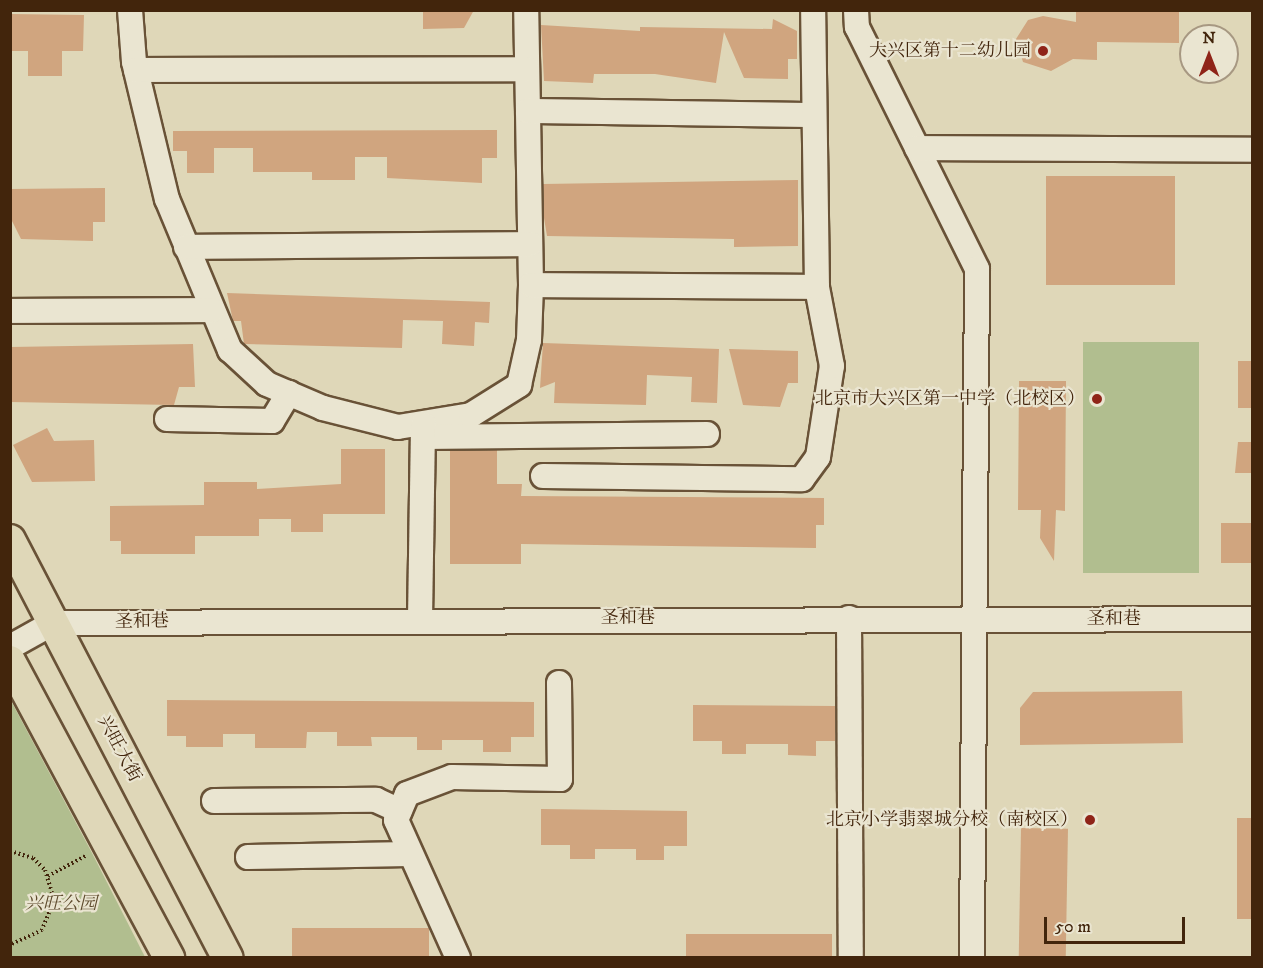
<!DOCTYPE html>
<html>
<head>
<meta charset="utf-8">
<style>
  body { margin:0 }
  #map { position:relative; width:1263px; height:968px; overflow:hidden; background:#dfd7b8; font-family:"IM FELL DW Pica","Noto Serif SC",serif }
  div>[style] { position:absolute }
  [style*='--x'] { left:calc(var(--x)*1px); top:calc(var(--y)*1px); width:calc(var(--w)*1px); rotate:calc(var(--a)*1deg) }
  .green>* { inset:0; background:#b1be8f; transform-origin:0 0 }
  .building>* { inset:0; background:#d0a57f; transform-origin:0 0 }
  .path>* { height:4px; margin-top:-2px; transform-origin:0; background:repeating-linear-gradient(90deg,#42250c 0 1.5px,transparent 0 4.5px) }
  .roads { filter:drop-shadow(2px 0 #695237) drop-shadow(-2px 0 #695237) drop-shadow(0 2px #695237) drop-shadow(0 -2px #695237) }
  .minor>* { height:24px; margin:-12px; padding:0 12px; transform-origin:12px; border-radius:12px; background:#eae5d1 }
  .major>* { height:30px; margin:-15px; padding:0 15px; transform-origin:15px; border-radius:15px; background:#dfd7b8 }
  .dots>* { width:16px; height:16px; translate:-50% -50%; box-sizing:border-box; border:3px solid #eae5d1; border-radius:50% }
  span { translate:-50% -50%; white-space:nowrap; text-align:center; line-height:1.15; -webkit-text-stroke:4.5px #eae5d1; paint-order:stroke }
  .poi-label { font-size:18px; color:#42250c }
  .right { translate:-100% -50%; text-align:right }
  .street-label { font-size:18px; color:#42250c }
  .park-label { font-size:18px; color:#5e4b2d; font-style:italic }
  .frame { position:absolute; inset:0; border:12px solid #42250c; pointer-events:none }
  .north { position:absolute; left:1179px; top:24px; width:60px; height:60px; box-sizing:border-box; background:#eae5d1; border:2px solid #a79882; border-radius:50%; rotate:0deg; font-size:16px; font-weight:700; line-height:24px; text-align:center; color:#42250c }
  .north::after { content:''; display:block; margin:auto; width:21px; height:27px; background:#8f2418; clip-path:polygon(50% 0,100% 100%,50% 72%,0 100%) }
  .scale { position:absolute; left:1044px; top:917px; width:141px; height:27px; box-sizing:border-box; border:3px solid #42250c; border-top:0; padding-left:8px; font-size:18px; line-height:21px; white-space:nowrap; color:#42250c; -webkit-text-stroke:4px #eae5d1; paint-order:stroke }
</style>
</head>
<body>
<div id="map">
  <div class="green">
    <i style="left:1083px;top:342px;width:116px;height:231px"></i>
    <i style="clip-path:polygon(10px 699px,92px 853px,145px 957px,11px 957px)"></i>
  </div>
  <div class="building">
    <i style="clip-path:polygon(423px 10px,474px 10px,464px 28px,423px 29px)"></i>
    <i style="clip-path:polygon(1076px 10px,1179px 10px,1179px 43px,1097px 42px,1097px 60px,1073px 59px,1051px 71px,1023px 62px,1016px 39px,1028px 20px,1043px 16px,1076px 22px)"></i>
    <i style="clip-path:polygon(10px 14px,84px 15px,83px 51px,62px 51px,62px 76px,28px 76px,28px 51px,10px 51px)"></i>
    <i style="clip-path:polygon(773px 19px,797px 31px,797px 59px,788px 59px,788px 79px,744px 78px,724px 32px,716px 83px,655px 74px,594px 74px,593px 83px,544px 81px,541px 25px,640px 31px,640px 27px,772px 29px)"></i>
    <i style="clip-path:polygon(497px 130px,497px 158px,482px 158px,482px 183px,387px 178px,387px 157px,355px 157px,355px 180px,312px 180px,312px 172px,253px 172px,253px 148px,214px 148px,214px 173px,187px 173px,187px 151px,173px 151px,173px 131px)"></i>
    <i style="left:1046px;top:176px;width:129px;height:109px"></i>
    <i style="clip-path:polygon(798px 180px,798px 246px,734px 247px,734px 239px,547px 236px,544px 218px,543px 184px)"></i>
    <i style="clip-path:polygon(105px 188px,105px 222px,93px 222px,93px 241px,21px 239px,10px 217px,10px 189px)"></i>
    <i style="clip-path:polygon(227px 293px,490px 302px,489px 323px,475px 322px,474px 346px,442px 344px,443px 321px,403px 320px,402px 348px,244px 344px,241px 321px,233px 321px)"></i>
    <i style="clip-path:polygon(543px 343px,719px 349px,717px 403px,691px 402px,692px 377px,647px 375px,646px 405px,554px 403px,555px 382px,540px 388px)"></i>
    <i style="clip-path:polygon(193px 344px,195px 387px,179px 387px,174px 405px,10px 402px,10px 347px)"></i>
    <i style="clip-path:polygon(729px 349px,798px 351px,798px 383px,788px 383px,780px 407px,743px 405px)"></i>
    <i style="left:1238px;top:361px;width:14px;height:47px"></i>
    <i style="clip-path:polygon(1019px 381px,1066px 381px,1065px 511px,1056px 510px,1054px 561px,1040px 538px,1041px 510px,1018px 510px)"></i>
    <i style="clip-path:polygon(47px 428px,54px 441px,94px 440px,95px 481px,32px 482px,13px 445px)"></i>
    <i style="clip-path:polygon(1238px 442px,1252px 442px,1252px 473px,1235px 473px)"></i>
    <i style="clip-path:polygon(341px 449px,385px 449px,385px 514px,323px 514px,323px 532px,291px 532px,291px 519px,259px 519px,259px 536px,195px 536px,195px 554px,121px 554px,121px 541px,110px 541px,110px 506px,204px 505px,204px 482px,257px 482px,257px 489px,341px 484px)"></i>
    <i style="clip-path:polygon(497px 450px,497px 484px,522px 484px,521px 496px,824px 498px,824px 525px,816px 525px,816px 548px,521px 544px,521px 564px,450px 564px,450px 451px)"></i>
    <i style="left:1221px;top:523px;width:31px;height:40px"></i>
    <i style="clip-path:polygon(1182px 691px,1183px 743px,1020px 745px,1020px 708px,1033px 692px)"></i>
    <i style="clip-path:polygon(167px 700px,534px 702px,534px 737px,511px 737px,511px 752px,483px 752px,483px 740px,442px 740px,442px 750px,417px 750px,417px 737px,371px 737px,372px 746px,337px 746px,337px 732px,307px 732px,306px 748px,255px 748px,255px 734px,223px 734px,223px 747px,186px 747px,186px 736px,167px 736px)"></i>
    <i style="clip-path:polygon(693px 705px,835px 706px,835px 741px,816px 741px,816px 756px,788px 755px,788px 744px,746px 744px,746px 754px,722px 754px,722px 741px,693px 741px)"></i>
    <i style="clip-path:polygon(541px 809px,687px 811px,687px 846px,664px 846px,664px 860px,636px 860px,636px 849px,595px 849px,595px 859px,570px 859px,570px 845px,541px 845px)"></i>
    <i style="left:1237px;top:818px;width:15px;height:101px"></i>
    <i style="left:1021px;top:828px;width:47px;height:129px;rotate:1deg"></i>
    <i style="left:292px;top:928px;width:137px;height:29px"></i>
    <i style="left:686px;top:934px;width:146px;height:23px"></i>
  </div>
  <div class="path">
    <i style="--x:10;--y:851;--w:24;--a:17"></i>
    <i style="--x:33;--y:858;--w:17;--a:45"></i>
    <i style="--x:45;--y:870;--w:31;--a:73"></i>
    <i style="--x:54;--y:900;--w:32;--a:112"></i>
    <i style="--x:42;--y:930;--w:35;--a:155"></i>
    <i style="--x:48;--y:876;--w:44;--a:-28.3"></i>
  </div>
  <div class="roads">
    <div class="minor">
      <i style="--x:130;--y:10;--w:52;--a:85.6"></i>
      <i style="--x:134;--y:62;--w:141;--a:76.5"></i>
      <i style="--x:167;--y:199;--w:164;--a:67.4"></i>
      <i style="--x:230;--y:350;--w:50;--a:42.6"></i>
      <i style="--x:267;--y:384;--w:61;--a:23.2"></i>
      <i style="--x:323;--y:408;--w:77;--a:14.2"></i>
      <i style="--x:398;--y:427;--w:74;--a:-9.3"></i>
      <i style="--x:471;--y:415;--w:57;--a:-32"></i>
      <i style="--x:519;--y:385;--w:46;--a:-77.5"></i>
      <i style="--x:529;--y:340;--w:55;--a:-87.9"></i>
      <i style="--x:531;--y:285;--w:275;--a:-91"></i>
      <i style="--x:856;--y:10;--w:17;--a:87"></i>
      <i style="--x:857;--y:27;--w:270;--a:63.6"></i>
      <i style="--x:977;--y:269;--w:689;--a:90.42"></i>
      <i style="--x:136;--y:70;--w:391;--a:-0.1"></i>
      <i style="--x:528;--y:111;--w:285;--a:0.8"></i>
      <i style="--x:917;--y:148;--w:335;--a:0.3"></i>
      <i style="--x:186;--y:247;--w:344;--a:-0.5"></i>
      <i style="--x:531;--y:285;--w:286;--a:0.4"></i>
      <i style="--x:10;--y:311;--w:202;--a:-0.3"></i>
      <i style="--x:167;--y:419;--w:105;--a:1.1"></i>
      <i style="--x:272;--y:421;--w:33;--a:-59"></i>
      <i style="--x:423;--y:437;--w:284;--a:-0.6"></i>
      <i style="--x:543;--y:476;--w:259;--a:0.7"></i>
      <i style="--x:802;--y:479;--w:27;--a:-54"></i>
      <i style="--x:818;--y:457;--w:92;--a:-81.3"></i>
      <i style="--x:832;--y:366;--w:80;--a:-100.8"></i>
      <i style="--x:817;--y:287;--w:277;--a:-90.8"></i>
      <i style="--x:849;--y:618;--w:340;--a:89.7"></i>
      <i style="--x:420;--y:619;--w:195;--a:-89.1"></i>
      <i style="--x:10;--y:647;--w:49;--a:-29.2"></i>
      <i style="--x:53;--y:623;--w:1199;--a:-0.19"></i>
      <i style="--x:214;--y:801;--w:162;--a:-0.4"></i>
      <i style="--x:376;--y:800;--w:26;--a:25"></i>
      <i style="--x:248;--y:857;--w:161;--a:-1.1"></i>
      <i style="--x:458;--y:958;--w:151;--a:-114.2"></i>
      <i style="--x:396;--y:820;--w:28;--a:-67"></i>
      <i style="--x:407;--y:794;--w:48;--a:-20.7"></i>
      <i style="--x:452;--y:777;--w:108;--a:1.1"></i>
      <i style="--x:560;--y:779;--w:96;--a:-90.6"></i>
    </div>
    <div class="major">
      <i style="--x:10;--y:540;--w:471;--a:62.5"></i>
      <i style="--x:10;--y:661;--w:337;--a:61.8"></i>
    </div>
  </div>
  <div class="dots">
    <i style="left:1043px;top:51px;background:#8f2418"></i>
    <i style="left:1097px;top:399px;background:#8f2418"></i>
    <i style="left:1090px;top:820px;background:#8f2418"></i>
  </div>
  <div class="poi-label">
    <span class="right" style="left:1031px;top:51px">大兴区第十二幼儿园</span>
    <span class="right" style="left:1085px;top:399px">北京市大兴区第一中学（北校区）</span>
    <span class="right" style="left:1078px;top:820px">北京小学翡翠城分校（南校区）</span>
  </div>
  <div class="street-label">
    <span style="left:628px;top:618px">圣和巷</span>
    <span style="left:1114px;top:619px">圣和巷</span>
    <span style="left:142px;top:622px;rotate:-1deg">圣和巷</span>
    <span style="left:119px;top:749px;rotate:62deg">兴旺大街</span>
  </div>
  <div class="park-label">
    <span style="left:61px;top:904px">兴旺公园</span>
  </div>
  <div class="frame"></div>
  <div class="north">N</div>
  <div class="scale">50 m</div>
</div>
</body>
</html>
